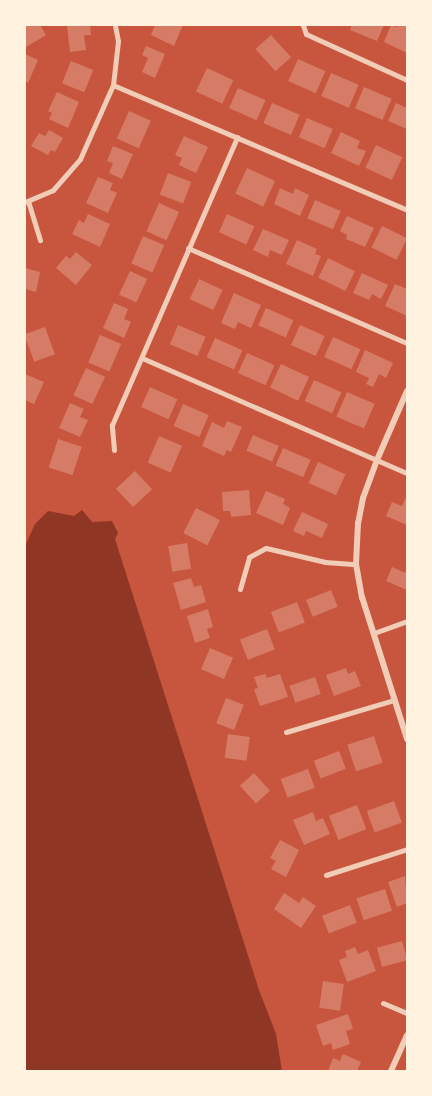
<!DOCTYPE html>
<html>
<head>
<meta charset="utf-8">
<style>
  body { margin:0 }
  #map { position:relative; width:432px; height:1096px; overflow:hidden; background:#c8553d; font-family:Georgia,serif }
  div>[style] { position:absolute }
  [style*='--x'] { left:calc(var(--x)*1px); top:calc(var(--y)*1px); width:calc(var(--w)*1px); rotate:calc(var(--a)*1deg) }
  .water>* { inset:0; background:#8f3625 }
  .building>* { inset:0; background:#d67c66; transform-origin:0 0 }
  .minor>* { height:5px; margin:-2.5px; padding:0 2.5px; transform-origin:2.5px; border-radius:2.5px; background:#f1ccb7 }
  .tertiary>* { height:6px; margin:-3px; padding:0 3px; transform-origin:3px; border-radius:3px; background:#f1ccb7 }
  span { translate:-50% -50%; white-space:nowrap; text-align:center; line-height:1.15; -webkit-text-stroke:4px #fff3e0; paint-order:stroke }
  .frame { position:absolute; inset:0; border:26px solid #fff3e0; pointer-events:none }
</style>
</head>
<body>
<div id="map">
  <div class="water">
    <i style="clip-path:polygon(82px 510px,92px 522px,112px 521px,118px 533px,115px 539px,259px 990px,276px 1034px,282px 1071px,25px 1071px,25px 546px,35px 524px,48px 511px,74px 516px)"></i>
  </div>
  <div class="building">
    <i style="clip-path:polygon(25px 25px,40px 25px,46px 35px,26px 47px)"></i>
    <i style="clip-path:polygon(90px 25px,91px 35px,84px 35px,86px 50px,70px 52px,67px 26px)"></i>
    <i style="clip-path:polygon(155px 25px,183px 25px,174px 46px,151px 35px)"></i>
    <i style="clip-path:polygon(352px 25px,384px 25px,377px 41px,350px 30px)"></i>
    <i style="clip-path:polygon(391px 25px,397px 27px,398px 25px,407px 25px,407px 53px,384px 42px)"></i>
    <i style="left:271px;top:35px;width:30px;height:21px;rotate:48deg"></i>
    <i style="clip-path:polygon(146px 46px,165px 54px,155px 78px,142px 72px,148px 58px,142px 55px)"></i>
    <i style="clip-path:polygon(25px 54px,38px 60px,28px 83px,25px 81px)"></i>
    <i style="left:298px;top:59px;width:30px;height:24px;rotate:24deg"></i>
    <i style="left:71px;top:61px;width:24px;height:24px;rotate:22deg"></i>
    <i style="left:207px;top:68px;width:29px;height:26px;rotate:25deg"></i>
    <i style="left:331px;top:73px;width:30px;height:25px;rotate:23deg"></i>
    <i style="left:364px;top:87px;width:30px;height:23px;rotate:23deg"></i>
    <i style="left:238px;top:88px;width:30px;height:22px;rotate:24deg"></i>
    <i style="clip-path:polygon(57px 92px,79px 102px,68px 128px,49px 119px,52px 113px,48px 111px)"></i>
    <i style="left:272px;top:103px;width:30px;height:22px;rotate:23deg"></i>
    <i style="clip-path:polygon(396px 103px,407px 108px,407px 129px,388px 121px)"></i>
    <i style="left:129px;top:111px;width:24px;height:30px;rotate:24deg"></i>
    <i style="left:307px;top:118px;width:28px;height:21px;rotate:23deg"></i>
    <i style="clip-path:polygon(49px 130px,63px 138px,55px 152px,51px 150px,48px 155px,31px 146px,39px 133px,45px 136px)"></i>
    <i style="clip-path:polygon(341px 132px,360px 141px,357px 148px,366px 151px,359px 166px,331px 153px)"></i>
    <i style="clip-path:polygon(184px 136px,208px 147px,196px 173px,179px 165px,182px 158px,175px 155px)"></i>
    <i style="left:376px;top:145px;width:29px;height:25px;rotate:25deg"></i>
    <i style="clip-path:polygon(113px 146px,133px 154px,122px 179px,109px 173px,113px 163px,107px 161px)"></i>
    <i style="left:247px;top:168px;width:31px;height:28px;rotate:25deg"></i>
    <i style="left:168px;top:173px;width:25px;height:23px;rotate:21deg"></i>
    <i style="clip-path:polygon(98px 177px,113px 183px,110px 190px,117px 193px,108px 213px,86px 203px)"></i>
    <i style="clip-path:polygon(280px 188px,293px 194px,295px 188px,309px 195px,300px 216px,274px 204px)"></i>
    <i style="left:315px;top:200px;width:28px;height:20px;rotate:23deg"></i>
    <i style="left:159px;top:203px;width:22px;height:31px;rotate:24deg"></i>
    <i style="clip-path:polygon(88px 214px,110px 224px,100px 247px,72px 234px,79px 220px,84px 223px)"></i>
    <i style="left:227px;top:214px;width:30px;height:20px;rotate:24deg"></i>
    <i style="clip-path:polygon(347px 216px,374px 228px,365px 247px,346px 239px,347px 235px,340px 231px)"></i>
    <i style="left:382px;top:226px;width:28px;height:24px;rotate:26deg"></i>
    <i style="clip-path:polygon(263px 229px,289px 240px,282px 255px,270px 250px,268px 257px,253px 250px)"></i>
    <i style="left:143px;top:236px;width:23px;height:30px;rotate:23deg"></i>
    <i style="clip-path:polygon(297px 240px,317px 249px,315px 254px,321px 256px,313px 276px,286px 264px)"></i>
    <i style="clip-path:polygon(76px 252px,92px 265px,76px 285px,56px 268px,66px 256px,70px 259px)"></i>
    <i style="left:328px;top:258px;width:30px;height:22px;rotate:26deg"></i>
    <i style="clip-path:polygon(25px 268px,40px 272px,36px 292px,25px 289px)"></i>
    <i style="left:130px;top:271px;width:19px;height:26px;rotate:25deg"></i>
    <i style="clip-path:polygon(362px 273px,388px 285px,381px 299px,372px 294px,369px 300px,353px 293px)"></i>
    <i style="left:199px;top:279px;width:26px;height:22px;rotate:25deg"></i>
    <i style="clip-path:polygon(395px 284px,407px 289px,407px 316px,385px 306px)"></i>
    <i style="clip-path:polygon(234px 293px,261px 305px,251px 328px,238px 322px,235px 329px,221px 323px)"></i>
    <i style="clip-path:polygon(114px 303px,128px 309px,124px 319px,131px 322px,124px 338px,103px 328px)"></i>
    <i style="left:266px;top:308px;width:30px;height:19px;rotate:24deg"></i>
    <i style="left:178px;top:325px;width:30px;height:21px;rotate:23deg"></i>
    <i style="left:300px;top:325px;width:27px;height:22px;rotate:24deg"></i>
    <i style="left:45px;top:327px;width:29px;height:22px;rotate:70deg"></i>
    <i style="left:100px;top:335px;width:23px;height:30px;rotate:23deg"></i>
    <i style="left:333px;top:337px;width:30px;height:22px;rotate:24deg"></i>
    <i style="left:215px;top:338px;width:30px;height:21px;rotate:24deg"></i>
    <i style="clip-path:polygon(365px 350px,393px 363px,386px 378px,379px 374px,373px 387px,366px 384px,369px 378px,356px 372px)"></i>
    <i style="left:247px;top:353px;width:30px;height:22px;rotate:24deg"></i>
    <i style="left:281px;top:364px;width:31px;height:26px;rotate:25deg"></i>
    <i style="left:86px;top:368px;width:21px;height:30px;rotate:25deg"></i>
    <i style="clip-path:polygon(25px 374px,44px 382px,34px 404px,25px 400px)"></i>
    <i style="left:314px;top:380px;width:30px;height:23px;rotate:24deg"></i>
    <i style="left:150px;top:387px;width:30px;height:22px;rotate:24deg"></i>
    <i style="left:347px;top:392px;width:30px;height:27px;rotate:23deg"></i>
    <i style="clip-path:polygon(70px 403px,84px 409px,80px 417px,88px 420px,80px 437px,59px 428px)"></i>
    <i style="left:183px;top:404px;width:28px;height:24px;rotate:23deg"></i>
    <i style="clip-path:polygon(227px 421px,242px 427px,231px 452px,227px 450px,224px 456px,202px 446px,212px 422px,224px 428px)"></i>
    <i style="left:253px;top:435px;width:28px;height:17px;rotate:23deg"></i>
    <i style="left:159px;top:436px;width:25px;height:29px;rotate:23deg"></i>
    <i style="left:58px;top:439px;width:25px;height:30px;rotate:18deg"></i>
    <i style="left:283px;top:448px;width:30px;height:19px;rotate:23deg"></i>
    <i style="left:318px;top:462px;width:30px;height:23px;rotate:24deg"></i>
    <i style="left:135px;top:471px;width:25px;height:26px;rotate:47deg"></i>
    <i style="clip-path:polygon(249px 490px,251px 515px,231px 517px,230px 511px,223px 511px,222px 492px)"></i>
    <i style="clip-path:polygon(266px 491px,285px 499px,283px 504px,290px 508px,283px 525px,256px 513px)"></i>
    <i style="clip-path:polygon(405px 499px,407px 500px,407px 525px,386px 516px,392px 502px,402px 506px)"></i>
    <i style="left:196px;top:508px;width:27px;height:28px;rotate:27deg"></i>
    <i style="clip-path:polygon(302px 512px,328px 524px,322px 538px,306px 531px,304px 536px,293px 531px)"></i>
    <i style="left:187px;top:543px;width:26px;height:19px;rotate:81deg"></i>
    <i style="clip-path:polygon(392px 567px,405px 573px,407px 567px,407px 590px,386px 581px)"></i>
    <i style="clip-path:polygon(191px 578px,194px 587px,201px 585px,206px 602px,181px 610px,173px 583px)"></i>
    <i style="left:331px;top:590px;width:18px;height:27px;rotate:68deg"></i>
    <i style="left:297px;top:602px;width:22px;height:28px;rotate:69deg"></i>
    <i style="clip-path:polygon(208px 609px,213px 627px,207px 629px,210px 638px,195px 643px,187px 616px)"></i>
    <i style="left:267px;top:629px;width:22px;height:29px;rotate:69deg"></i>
    <i style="left:210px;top:648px;width:25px;height:23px;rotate:23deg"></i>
    <i style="clip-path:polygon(346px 668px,348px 674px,355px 671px,361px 686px,334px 696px,326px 675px)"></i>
    <i style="clip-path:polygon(265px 674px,267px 678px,280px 674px,288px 697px,260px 706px,254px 689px,258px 688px,254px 677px)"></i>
    <i style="left:315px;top:677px;width:18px;height:27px;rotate:71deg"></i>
    <i style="left:226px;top:698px;width:19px;height:27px;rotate:21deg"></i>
    <i style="left:228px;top:734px;width:22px;height:24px;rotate:8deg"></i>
    <i style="left:374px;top:736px;width:28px;height:28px;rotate:72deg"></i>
    <i style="left:339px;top:751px;width:19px;height:27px;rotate:69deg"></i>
    <i style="left:308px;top:769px;width:20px;height:29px;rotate:70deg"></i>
    <i style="left:254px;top:773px;width:24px;height:19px;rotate:48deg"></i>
    <i style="left:394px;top:801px;width:23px;height:29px;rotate:70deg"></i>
    <i style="left:357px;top:805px;width:26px;height:30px;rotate:69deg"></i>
    <i style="clip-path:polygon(313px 812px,316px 821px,323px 818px,330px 834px,304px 845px,293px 820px)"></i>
    <i style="clip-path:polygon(280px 840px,299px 850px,286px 877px,271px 869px,276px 861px,270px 858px)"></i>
    <i style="clip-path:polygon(405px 876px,407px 903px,397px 907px,388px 882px)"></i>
    <i style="left:385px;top:889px;width:23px;height:30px;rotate:72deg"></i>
    <i style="clip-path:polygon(284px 893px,299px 903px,303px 897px,316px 906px,301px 928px,274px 909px)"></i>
    <i style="left:350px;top:905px;width:19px;height:30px;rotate:69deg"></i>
    <i style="left:402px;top:941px;width:20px;height:26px;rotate:75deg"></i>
    <i style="clip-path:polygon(355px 947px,358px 954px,368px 950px,376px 971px,347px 982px,339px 960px,347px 957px,345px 951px)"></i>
    <i style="left:323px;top:981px;width:21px;height:27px;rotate:8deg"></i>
    <i style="clip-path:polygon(348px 1014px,353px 1029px,346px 1031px,350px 1044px,333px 1050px,331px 1043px,323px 1046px,316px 1025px)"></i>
    <i style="clip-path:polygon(343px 1054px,361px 1062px,357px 1071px,328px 1071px,333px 1058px,340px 1061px)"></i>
  </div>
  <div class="minor">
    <i style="--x:303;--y:25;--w:9;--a:72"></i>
    <i style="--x:306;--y:34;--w:111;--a:24.5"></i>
    <i style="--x:113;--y:85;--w:319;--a:23"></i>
    <i style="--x:28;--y:201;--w:41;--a:72.9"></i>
    <i style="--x:25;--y:202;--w:30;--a:-23"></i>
    <i style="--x:53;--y:190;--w:41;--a:-48.9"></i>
    <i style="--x:80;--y:159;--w:81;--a:-66"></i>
    <i style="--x:113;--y:85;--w:44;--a:-83.5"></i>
    <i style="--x:118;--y:41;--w:16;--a:-101"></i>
    <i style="--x:188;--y:248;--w:239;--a:23.5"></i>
    <i style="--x:142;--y:358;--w:289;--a:23.5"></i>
    <i style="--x:114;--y:450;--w:25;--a:-95"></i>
    <i style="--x:112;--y:425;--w:314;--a:-66.5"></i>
    <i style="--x:240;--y:589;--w:33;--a:-74"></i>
    <i style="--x:249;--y:557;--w:19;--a:-28"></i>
    <i style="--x:266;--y:548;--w:61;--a:13.3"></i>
    <i style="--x:325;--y:562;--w:31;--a:4"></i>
    <i style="--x:374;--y:633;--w:35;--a:-20"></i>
    <i style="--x:286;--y:732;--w:113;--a:-16.5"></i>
    <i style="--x:326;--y:875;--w:85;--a:-17.8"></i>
    <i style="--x:383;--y:1003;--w:26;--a:23"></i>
  </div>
  <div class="tertiary">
    <i style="--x:407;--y:391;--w:75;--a:113.5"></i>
    <i style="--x:377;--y:460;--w:40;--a:110.2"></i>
    <i style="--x:363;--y:498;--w:25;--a:101"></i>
    <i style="--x:358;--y:523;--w:41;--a:92.8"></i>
    <i style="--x:356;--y:564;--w:34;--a:80"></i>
    <i style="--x:362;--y:597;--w:149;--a:72.4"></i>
    <i style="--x:391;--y:1071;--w:39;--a:-66"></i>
  </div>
  <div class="frame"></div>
</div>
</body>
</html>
